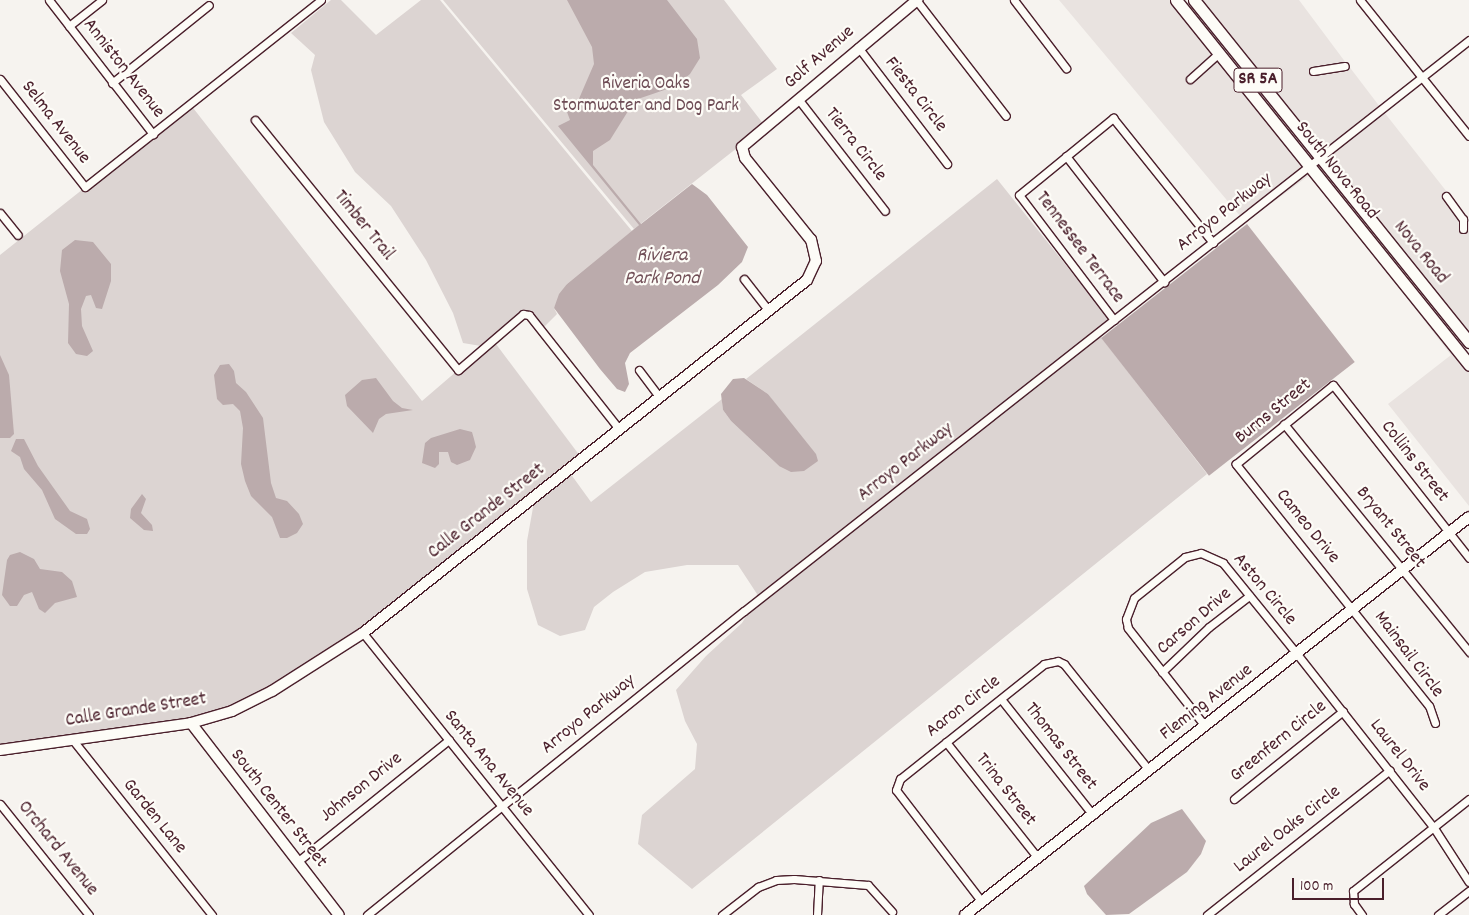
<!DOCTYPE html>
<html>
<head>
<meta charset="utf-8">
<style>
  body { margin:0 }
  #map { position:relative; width:1469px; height:915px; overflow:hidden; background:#f6f3ef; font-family:Dekko,sans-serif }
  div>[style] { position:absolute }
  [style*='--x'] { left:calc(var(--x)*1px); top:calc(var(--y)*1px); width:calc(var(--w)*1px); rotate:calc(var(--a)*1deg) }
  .built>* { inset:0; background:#e9e3e0 }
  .green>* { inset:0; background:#dcd4d2 }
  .water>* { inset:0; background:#bbabac; transform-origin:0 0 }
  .roads { filter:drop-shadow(1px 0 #4a1f2b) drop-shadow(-1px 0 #4a1f2b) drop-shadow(0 1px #4a1f2b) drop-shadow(0 -1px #4a1f2b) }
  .street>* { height:7px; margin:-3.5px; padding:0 3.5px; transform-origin:3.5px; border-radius:3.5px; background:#fdfcf7 }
  .secondary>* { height:10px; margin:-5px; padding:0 5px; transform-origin:5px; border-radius:5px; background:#fdfcf7 }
  .primary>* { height:11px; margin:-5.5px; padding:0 5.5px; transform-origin:5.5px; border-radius:5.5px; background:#fdfcf7 }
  span { translate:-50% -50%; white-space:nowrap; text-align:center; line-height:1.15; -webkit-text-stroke:4.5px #fdfcf7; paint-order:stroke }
  .shield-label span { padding:1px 4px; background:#fdfcf7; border:1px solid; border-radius:4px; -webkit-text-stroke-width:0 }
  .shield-label { font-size:18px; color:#4a1f2b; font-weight:700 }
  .street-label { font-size:19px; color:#4a1f2b }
  .park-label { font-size:19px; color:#6e4c55 }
  .water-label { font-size:20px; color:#725058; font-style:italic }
  .scale { position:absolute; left:1292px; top:878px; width:92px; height:22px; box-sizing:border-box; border:2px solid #4a1f2b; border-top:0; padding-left:6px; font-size:15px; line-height:18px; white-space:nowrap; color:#4a1f2b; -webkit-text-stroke:4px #fdfcf7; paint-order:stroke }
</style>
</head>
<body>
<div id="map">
  <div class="built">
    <i style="clip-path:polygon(1059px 0,1172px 0,1213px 54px,1186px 78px,1190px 83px,1219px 58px,1306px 166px,1241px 217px)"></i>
    <i style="clip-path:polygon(1198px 0,1299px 0,1346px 63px,1315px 66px,1309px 70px,1311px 76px,1348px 69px,1348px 65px,1380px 107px,1322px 154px)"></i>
    <i style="clip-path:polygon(1227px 59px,1238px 60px,1317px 158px,1311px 162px)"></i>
    <i style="clip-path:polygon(evenodd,1384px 112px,1469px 220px,1469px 337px,1326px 159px,1384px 112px,1446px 191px,1465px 217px,1467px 232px,1460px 232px,1460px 220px,1442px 196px,1446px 191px)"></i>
    <i style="clip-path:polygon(1321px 163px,1401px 264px,1389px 259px,1315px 168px)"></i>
    <i style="clip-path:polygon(1310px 172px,1469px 370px,1469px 506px,1388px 404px,1451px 355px,1311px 174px,1246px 222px)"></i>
  </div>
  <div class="green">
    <i style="clip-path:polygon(331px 0,341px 0,376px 35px,421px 0,440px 0,632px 231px,567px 284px,554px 308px,557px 314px,544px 327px,531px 313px,524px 309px,481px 346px,463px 343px,453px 313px,426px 260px,391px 206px,355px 172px,324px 122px,311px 70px,315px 55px,291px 33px)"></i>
    <i style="clip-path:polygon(443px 0,724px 0,777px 69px,741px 95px,765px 126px,634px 229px)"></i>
    <i style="clip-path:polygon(190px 104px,422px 401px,493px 340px,583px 460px,363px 633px,250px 703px,191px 723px,0 750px,0 255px)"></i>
    <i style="clip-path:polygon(997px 179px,1109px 319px,756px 598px,757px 594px,738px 565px,687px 565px,645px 572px,613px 592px,594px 607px,585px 630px,560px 636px,538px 625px,527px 589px,527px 541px,534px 502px,570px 473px,591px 502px,722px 399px,723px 410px,731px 421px,779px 466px,781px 412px,768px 394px,746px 379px)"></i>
    <i style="clip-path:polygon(1116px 323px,1101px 337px,1207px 474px,692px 889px,638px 844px,642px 815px,695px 769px,697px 744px,685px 721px,676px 690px,706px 656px,742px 623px,748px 613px)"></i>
  </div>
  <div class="water">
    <i style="clip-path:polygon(567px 0,667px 0,697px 39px,700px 58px,690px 74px,676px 86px,635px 100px,610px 140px,593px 151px,593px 165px,641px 224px,692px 184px,707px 195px,748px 247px,742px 262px,718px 285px,630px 353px,625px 363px,629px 384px,625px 392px,617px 389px,600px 369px,554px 308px,559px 294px,567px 284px,639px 225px,558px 126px,570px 120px,567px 112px,578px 101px,594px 64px,592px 47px)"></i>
    <i style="left:1247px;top:224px;width:175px;height:185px;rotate:52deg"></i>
    <i style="clip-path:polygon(75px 240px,93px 242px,111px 264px,111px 281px,102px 309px,96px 308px,91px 295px,86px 296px,81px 309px,82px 326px,93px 351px,87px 356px,76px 354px,68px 343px,69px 304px,60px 271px,62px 250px)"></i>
    <i style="clip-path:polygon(0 355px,9px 375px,14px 434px,10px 438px,0 438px)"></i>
    <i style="clip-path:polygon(229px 364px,234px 371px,236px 383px,246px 392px,263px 418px,271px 483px,276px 498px,287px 501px,299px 514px,303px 524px,297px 533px,287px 538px,280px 538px,272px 517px,251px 496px,245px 481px,241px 464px,243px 428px,240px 411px,233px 404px,223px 405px,217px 399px,214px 375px,220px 365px)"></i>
    <i style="clip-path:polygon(376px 378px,393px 401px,402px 408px,413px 410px,386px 414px,379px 419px,373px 433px,347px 406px,345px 395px,362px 380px)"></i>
    <i style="clip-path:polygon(744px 378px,768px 394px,816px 454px,818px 461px,804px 471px,791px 472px,779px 466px,731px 421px,723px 410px,721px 394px,733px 379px)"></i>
    <i style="clip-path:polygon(460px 429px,472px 432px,474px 439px,476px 447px,470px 460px,457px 465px,451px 462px,448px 452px,439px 452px,439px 464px,435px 468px,422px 463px,425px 443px,431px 438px)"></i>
    <i style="clip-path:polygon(16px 439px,24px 439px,38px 466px,70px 511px,87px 519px,90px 529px,87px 534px,76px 534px,55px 519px,42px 490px,24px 469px,20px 457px,11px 451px)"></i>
    <i style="clip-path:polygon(142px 494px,146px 499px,141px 513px,152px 525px,153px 531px,144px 530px,130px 518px,131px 509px)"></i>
    <i style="clip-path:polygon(20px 552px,34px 559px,40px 569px,62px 572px,72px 581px,77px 597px,55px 603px,45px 613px,39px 609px,32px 592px,24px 595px,17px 606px,10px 606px,2px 595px,7px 560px,10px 555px)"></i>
    <i style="clip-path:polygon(1182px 809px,1206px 841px,1201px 854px,1187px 872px,1129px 914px,1106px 915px,1087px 894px,1084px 886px,1151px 823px)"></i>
  </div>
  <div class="roads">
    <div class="street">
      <i style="--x:49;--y:0;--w:170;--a:52.2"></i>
      <i style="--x:1014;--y:0;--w:86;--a:52.6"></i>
      <i style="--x:1360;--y:0;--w:174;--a:51.3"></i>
      <i style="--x:917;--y:1;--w:145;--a:52.3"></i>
      <i style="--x:69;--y:26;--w:42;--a:-38.2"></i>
      <i style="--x:858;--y:47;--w:147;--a:52.7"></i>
      <i style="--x:1313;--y:71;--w:32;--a:-9"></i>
      <i style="--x:0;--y:79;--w:137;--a:51.8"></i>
      <i style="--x:85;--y:187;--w:301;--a:-38.4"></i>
      <i style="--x:1190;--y:79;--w:39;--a:-42"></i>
      <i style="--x:112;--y:83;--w:124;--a:-38.8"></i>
      <i style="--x:799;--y:100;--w:140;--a:52.2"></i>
      <i style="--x:255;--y:120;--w:322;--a:50.9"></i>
      <i style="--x:458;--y:370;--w:86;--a:-40.7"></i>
      <i style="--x:523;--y:314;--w:6;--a:9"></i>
      <i style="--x:529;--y:315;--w:145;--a:51.7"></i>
      <i style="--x:1066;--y:156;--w:160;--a:52.1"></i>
      <i style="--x:1446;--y:196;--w:29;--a:54"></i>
      <i style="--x:1463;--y:219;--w:10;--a:90"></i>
      <i style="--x:0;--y:213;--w:28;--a:51"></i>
      <i style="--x:744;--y:279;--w:39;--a:52"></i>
      <i style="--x:1114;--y:320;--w:157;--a:-127.2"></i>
      <i style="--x:1019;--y:195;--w:122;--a:-39.3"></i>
      <i style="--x:1113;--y:118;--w:160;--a:51.3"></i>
      <i style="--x:639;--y:370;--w:34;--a:53"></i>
      <i style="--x:1284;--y:424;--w:294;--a:50.9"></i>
      <i style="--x:363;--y:633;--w:361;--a:51.3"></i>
      <i style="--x:1162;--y:672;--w:65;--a:-43.8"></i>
      <i style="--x:1209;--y:627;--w:51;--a:-37.8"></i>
      <i style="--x:1001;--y:699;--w:148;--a:51.6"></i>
      <i style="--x:1435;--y:723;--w:18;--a:-109"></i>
      <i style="--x:1429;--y:706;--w:310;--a:-128.6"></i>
      <i style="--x:1236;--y:464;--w:125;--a:-39.2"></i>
      <i style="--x:1333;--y:385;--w:220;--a:51.8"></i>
      <i style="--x:1205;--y:726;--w:125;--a:-128.2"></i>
      <i style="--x:1128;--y:628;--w:9;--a:-103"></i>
      <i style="--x:1126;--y:619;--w:22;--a:-69"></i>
      <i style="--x:1134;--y:598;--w:65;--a:-38.8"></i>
      <i style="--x:1185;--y:557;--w:16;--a:-14"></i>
      <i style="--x:1201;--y:553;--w:24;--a:24"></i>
      <i style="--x:1223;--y:563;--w:117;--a:50.9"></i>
      <i style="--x:1297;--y:654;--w:221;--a:51.8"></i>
      <i style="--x:1434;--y:828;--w:64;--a:57.1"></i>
      <i style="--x:72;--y:739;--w:225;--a:51.5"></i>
      <i style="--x:946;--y:742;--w:148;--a:51.6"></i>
      <i style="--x:1234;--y:799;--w:140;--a:-38.9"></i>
      <i style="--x:0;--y:804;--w:142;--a:51.3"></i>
      <i style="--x:297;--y:862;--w:195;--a:-38.8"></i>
      <i style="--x:982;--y:902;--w:141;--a:-127.5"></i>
      <i style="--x:896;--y:790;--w:12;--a:-70"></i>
      <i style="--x:900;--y:779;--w:184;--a:-38.6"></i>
      <i style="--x:1044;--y:664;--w:14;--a:-12"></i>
      <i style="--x:1058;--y:661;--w:7;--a:27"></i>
      <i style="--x:1064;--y:664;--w:136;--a:51.3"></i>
      <i style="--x:367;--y:915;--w:484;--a:-38.9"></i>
      <i style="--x:744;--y:611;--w:923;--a:-38.22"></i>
      <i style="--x:722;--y:915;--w:46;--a:-37.9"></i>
      <i style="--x:758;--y:887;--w:19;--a:-21"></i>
      <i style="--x:776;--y:880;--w:18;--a:-3"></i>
      <i style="--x:794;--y:879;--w:74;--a:4.6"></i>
      <i style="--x:868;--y:885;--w:36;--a:48"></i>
      <i style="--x:817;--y:915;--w:35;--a:-87"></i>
      <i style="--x:1207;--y:915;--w:233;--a:-38.4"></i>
      <i style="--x:1362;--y:915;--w:14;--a:-126"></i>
      <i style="--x:1354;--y:904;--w:13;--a:-94"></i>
      <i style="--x:1353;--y:891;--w:148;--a:-38.4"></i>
      <i style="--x:1438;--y:915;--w:39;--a:-38"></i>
    </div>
    <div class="secondary">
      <i style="--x:191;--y:723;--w:242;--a:52.4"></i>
      <i style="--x:0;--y:750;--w:193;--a:-8"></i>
      <i style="--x:191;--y:723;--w:43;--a:-16.3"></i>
      <i style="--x:232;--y:711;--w:45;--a:-26.6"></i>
      <i style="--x:272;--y:691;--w:108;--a:-32.5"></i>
      <i style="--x:363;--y:633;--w:567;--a:-38.49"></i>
      <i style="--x:807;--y:280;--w:21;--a:-65"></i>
      <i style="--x:816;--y:261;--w:22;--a:-103"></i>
      <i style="--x:811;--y:240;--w:105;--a:-128.8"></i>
      <i style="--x:745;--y:158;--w:11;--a:-105"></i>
      <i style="--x:742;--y:147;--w:229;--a:-40"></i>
      <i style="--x:965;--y:915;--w:642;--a:-38.3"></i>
    </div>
    <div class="primary">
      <i style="--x:1176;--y:0;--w:468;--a:51.2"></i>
      <i style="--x:1194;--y:0;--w:439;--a:51.2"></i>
    </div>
  </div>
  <div class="shield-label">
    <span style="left:1258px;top:80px">SR 5A</span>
  </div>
  <div class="street-label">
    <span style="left:820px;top:58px;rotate:-41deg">Golf Avenue</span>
    <span style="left:123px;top:69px;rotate:52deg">Anniston Avenue</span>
    <span style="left:915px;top:95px;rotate:52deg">Fiesta Circle</span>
    <span style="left:55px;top:123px;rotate:52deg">Selma Avenue</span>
    <span style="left:855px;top:145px;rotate:52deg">Tierra Circle</span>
    <span style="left:1336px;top:171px;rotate:51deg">South Nova Road</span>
    <span style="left:1225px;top:213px;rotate:-38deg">Arroyo Parkway</span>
    <span style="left:363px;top:226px;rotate:51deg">Timber Trail</span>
    <span style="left:1079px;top:248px;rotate:53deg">Tennessee Terrace</span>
    <span style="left:1420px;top:253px;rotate:51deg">Nova Road</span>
    <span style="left:1274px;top:412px;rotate:-39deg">Burns Street</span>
    <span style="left:1414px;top:462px;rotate:52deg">Collins Street</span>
    <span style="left:906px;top:463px;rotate:-38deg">Arroyo Parkway</span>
    <span style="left:487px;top:512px;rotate:-38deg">Calle Grande Street</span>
    <span style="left:1307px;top:527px;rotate:51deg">Cameo Drive</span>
    <span style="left:1390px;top:528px;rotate:51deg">Bryant Street</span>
    <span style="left:1264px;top:590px;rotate:50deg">Aston Circle</span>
    <span style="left:1195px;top:622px;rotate:-41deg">Carson Drive</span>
    <span style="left:1408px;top:655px;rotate:53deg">Mainsail Circle</span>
    <span style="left:1207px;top:703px;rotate:-38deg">Fleming Avenue</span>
    <span style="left:964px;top:707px;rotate:-38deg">Aaron Circle</span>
    <span style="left:136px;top:711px;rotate:-9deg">Calle Grande Street</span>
    <span style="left:589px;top:715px;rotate:-39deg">Arroyo Parkway</span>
    <span style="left:1279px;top:742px;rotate:-39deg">Greenfern Circle</span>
    <span style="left:1060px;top:747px;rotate:52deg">Thomas Street</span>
    <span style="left:1399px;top:756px;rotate:52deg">Laurel Drive</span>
    <span style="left:488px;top:764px;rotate:51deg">Santa Ana Avenue</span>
    <span style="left:362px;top:788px;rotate:-39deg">Johnson Drive</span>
    <span style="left:1005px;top:790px;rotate:52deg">Trina Street</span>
    <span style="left:278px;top:809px;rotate:52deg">South Center Street</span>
    <span style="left:154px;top:817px;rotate:51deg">Garden Lane</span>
    <span style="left:1288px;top:830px;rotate:-38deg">Laurel Oaks Circle</span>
    <span style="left:57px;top:849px;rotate:51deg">Orchard Avenue</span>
  </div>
  <div class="park-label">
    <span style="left:646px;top:96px">Riveria Oaks<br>Stormwater and Dog Park</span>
  </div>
  <div class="water-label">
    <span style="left:662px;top:268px">Riviera<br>Park Pond</span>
  </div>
  <div class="scale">100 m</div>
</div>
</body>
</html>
